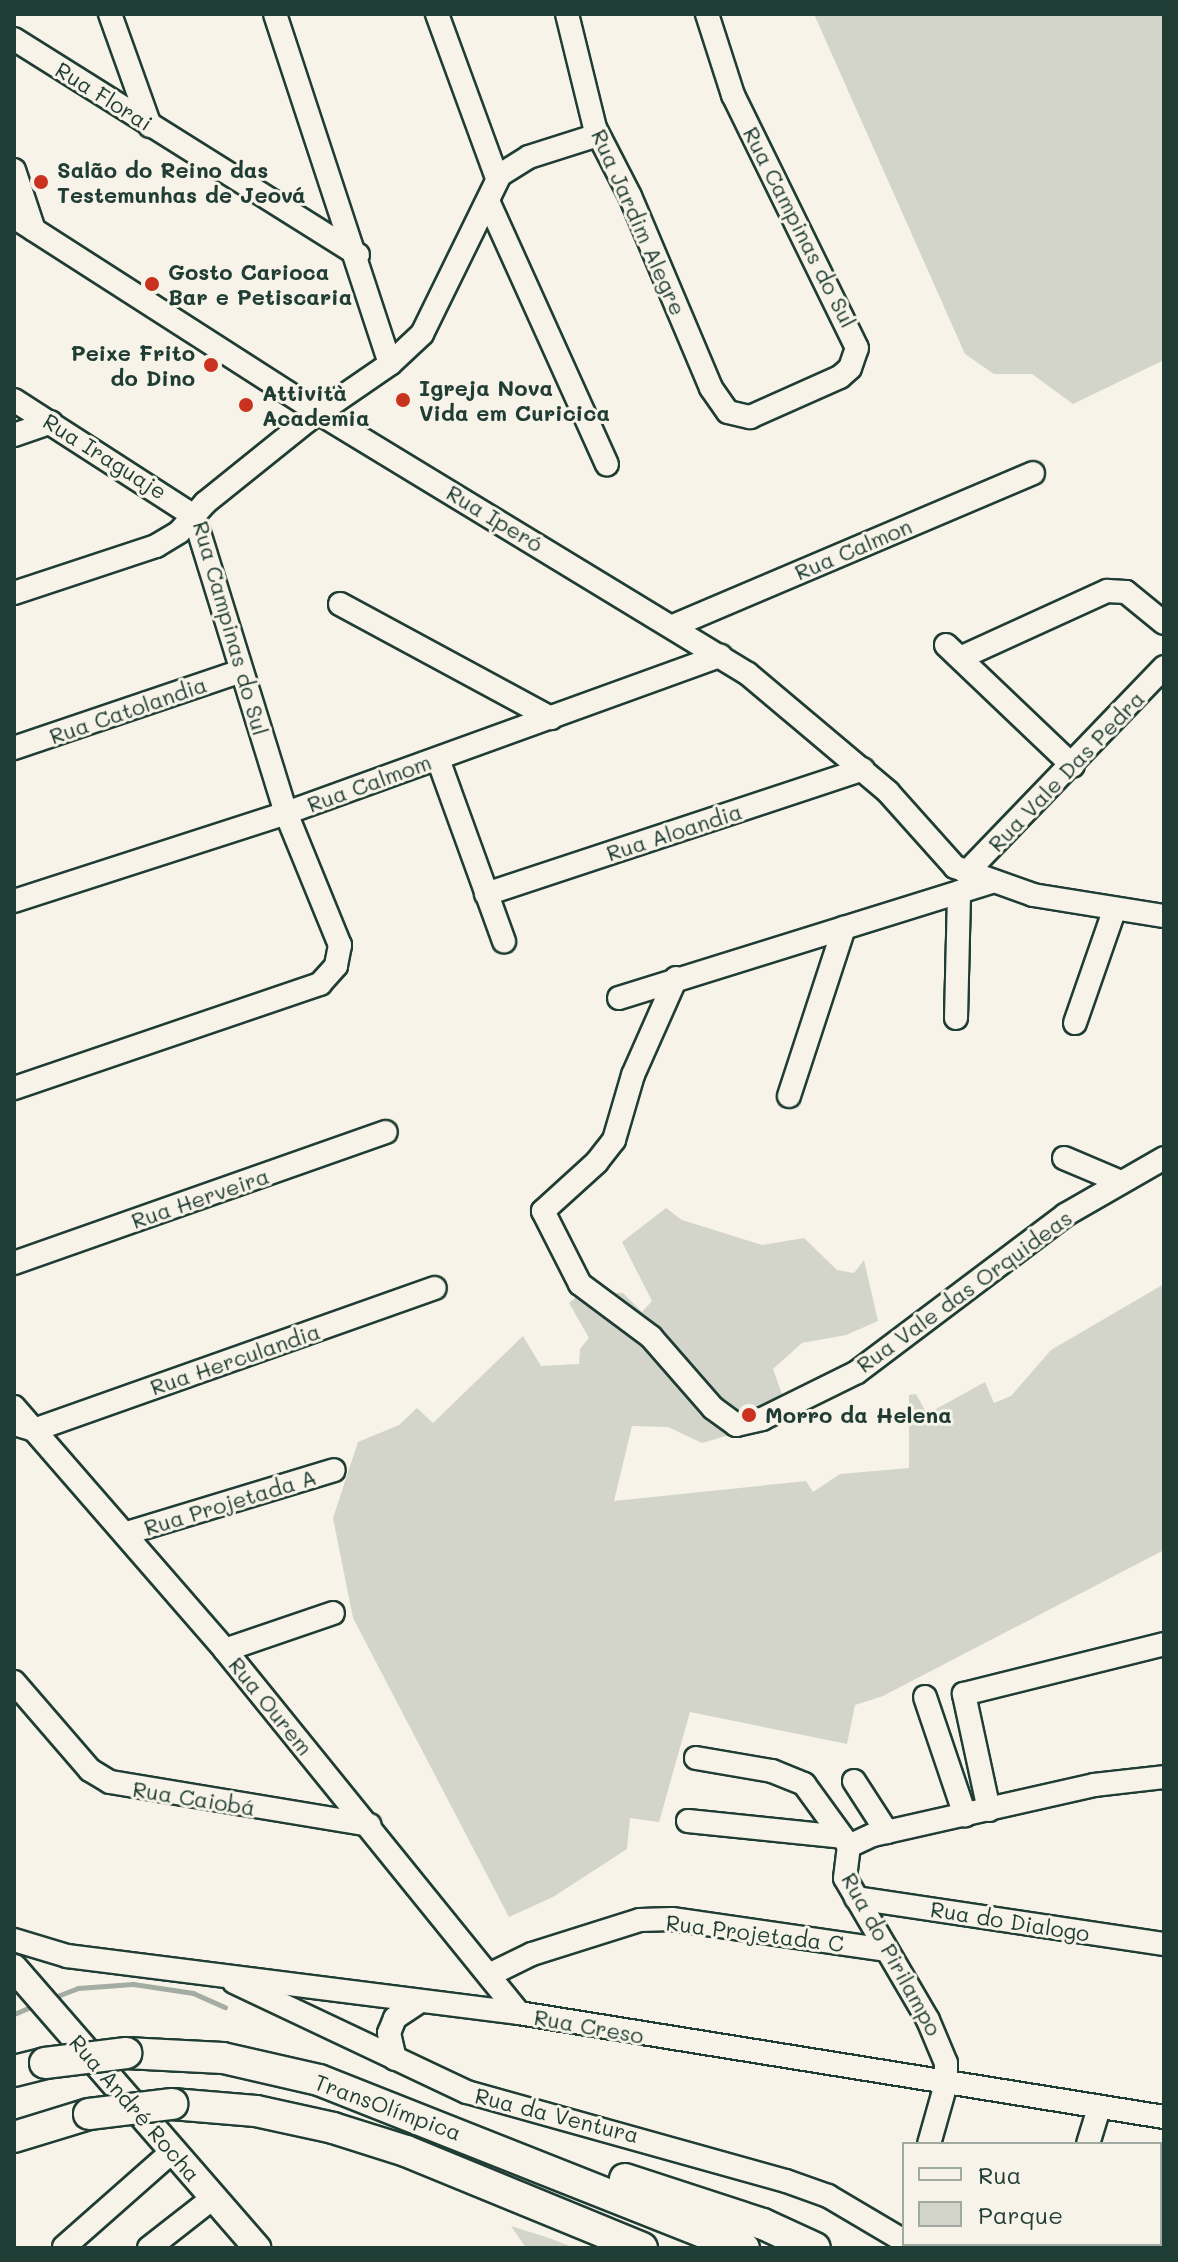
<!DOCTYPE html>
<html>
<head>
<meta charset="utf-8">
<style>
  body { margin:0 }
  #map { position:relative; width:1178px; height:2262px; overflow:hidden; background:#f7f3e8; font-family:Mali,sans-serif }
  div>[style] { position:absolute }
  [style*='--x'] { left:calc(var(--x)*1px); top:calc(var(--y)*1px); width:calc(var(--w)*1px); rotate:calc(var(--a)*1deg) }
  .green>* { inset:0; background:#d3d5ca }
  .stream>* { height:5px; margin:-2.5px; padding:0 2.5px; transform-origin:2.5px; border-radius:2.5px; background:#a4ada3 }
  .roads { filter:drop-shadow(2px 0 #1f3d34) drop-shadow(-2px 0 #1f3d34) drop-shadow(0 2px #1f3d34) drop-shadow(0 -2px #1f3d34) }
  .minor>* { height:22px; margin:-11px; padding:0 11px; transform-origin:11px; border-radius:11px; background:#f7f3e8 }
  .major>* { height:26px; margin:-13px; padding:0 13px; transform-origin:13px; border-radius:13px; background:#f7f3e8 }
  .highway>* { height:30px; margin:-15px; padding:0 15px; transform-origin:15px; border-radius:15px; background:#f7f3e8 }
  .bridges { filter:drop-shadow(2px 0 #1f3d34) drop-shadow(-2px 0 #1f3d34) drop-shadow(0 2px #1f3d34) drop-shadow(0 -2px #1f3d34) }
  .highway-bridge>* { height:30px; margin:-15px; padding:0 15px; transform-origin:15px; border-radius:15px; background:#f7f3e8 }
  .dots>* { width:22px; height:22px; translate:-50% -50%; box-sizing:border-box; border:4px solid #f7f3e8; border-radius:50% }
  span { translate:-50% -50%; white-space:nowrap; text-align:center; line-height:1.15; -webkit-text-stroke:6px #f7f3e8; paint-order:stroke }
  .street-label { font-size:22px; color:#1f3d34 }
  .poi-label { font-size:22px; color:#1f3d34; font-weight:700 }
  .left { translate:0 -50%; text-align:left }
  .right { translate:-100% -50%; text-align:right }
  .frame { position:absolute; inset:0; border:16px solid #1f3d34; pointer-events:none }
  .legend { position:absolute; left:902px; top:2142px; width:260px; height:104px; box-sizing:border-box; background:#f7f3e8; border:2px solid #a1aaa0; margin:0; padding:10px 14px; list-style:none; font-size:24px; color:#1f3d34 }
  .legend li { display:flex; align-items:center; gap:16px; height:40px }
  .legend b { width:40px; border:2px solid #a1aaa0 }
</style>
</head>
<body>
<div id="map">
  <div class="green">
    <i style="clip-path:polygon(814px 14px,1164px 14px,1164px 360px,1073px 404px,1032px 374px,994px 374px,965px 354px)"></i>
    <i style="clip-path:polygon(666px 1208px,682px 1220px,762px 1245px,804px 1238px,837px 1270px,854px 1273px,864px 1260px,878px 1321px,846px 1335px,802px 1343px,773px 1369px,790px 1417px,702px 1443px,668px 1427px,632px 1426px,614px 1501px,806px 1481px,813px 1492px,840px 1474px,909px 1468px,909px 1395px,916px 1394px,927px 1414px,985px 1382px,994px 1403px,1011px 1396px,1051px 1350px,1164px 1284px,1164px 1550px,883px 1696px,855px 1705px,847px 1744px,690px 1712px,659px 1822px,630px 1818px,627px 1849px,553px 1897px,509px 1917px,353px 1618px,333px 1518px,358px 1442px,399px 1425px,417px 1408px,433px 1423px,523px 1336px,541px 1366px,579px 1364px,580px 1349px,589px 1338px,569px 1303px,582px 1292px,623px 1293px,642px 1312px,652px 1301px,622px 1242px)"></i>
    <i style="clip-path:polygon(511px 2226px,549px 2238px,575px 2248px,526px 2248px)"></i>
  </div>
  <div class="stream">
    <i style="--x:52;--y:1998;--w:28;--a:-21"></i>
    <i style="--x:78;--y:1988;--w:55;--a:-4.2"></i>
    <i style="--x:133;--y:1984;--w:61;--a:8.5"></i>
    <i style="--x:193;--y:1993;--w:35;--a:24"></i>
    <i style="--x:14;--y:2014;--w:23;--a:-23"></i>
  </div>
  <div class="roads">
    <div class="minor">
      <i style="--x:110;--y:14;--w:119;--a:70.3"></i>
      <i style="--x:275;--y:14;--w:368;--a:71.8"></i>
      <i style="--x:437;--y:14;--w:175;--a:69.9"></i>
      <i style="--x:567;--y:14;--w:117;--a:76.2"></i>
      <i style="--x:595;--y:128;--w:76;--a:62.8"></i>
      <i style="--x:630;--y:196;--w:208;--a:67.1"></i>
      <i style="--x:711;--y:388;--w:29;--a:55"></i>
      <i style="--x:728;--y:412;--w:23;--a:13"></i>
      <i style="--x:750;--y:417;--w:98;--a:-24"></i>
      <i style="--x:840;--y:377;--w:13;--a:-42"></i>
      <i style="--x:850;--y:368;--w:21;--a:-71"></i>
      <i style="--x:857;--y:348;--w:282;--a:-116.1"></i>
      <i style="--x:733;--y:95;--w:85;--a:-107.8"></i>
      <i style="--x:14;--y:39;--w:406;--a:32.1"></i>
      <i style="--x:14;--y:170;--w:63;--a:71.6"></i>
      <i style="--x:488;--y:201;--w:289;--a:65.7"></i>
      <i style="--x:14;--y:217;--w:363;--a:32.7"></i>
      <i style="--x:319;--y:413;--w:502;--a:31.32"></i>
      <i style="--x:748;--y:674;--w:183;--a:40.1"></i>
      <i style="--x:888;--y:792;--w:101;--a:48.2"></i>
      <i style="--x:955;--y:867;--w:83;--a:19.7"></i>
      <i style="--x:1033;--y:895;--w:133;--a:9.1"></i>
      <i style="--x:14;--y:400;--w:214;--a:32.8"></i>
      <i style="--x:194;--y:516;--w:311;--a:72.8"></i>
      <i style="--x:286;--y:813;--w:143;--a:67.8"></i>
      <i style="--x:340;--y:945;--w:21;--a:101"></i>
      <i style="--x:336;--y:966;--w:24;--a:132"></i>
      <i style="--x:320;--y:984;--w:323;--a:161.2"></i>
      <i style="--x:14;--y:435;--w:39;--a:-19"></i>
      <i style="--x:14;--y:593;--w:150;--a:-18.3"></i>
      <i style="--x:156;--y:546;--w:27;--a:-31"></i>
      <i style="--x:179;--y:532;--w:39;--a:-48"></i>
      <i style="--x:205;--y:503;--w:131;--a:-38.8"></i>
      <i style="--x:307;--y:421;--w:101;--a:-34.5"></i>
      <i style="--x:390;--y:364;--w:44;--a:-43.2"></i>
      <i style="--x:422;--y:334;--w:177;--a:-63.9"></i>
      <i style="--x:500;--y:175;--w:34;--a:-32"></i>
      <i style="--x:529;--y:157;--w:72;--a:-17.7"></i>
      <i style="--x:340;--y:604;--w:240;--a:28.4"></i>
      <i style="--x:673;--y:626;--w:391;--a:-23"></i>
      <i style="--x:946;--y:645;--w:175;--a:43.6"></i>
      <i style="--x:960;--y:658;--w:162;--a:-24.5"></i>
      <i style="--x:1107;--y:591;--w:19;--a:3"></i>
      <i style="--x:1126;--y:592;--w:49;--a:39.2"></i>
      <i style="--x:14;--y:748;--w:240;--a:-18.7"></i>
      <i style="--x:438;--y:759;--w:194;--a:70.1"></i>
      <i style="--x:966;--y:873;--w:286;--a:-46.1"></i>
      <i style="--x:486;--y:894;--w:397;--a:-18.3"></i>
      <i style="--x:14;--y:901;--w:286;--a:-17.9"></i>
      <i style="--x:286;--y:813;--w:462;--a:-19.9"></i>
      <i style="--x:676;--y:978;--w:106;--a:113.9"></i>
      <i style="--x:633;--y:1075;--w:68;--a:106.3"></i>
      <i style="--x:614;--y:1140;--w:28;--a:128"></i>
      <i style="--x:597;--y:1162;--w:73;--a:137.8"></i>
      <i style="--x:543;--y:1211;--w:82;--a:63.1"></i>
      <i style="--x:580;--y:1284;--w:89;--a:36.7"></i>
      <i style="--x:651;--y:1337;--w:94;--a:48.9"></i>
      <i style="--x:713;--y:1408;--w:29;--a:36"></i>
      <i style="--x:736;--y:1425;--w:27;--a:-13"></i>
      <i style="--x:762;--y:1419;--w:106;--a:-26.3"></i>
      <i style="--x:857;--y:1372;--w:261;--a:-37"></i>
      <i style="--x:1065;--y:1215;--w:114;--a:-29.9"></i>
      <i style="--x:619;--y:998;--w:390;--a:-17.3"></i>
      <i style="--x:956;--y:1018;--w:126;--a:-88.6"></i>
      <i style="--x:1075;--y:1023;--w:119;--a:-70.8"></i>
      <i style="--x:789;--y:1096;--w:177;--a:-71.9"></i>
      <i style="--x:1064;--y:1158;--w:62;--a:22.8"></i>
      <i style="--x:14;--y:1263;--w:394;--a:-19.4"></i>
      <i style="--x:14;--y:1407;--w:322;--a:49"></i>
      <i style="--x:225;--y:1650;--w:467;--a:51"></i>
      <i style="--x:21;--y:1426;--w:14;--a:17"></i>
      <i style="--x:34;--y:1430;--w:425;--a:-19.5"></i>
      <i style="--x:127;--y:1533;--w:216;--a:-16.9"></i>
      <i style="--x:225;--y:1650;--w:114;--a:-18.9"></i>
      <i style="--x:14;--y:1682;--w:116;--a:49.2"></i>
      <i style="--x:90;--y:1770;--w:23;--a:31"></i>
      <i style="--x:110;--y:1782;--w:263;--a:9.4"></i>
      <i style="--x:925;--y:1697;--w:125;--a:71.3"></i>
      <i style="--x:696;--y:1758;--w:77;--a:9.7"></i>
      <i style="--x:772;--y:1771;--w:35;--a:22"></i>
      <i style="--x:804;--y:1784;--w:77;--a:54"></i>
      <i style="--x:854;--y:1781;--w:61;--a:57.1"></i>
      <i style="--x:989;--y:1810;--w:119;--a:-102.2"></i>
      <i style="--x:964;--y:1694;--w:206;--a:-14"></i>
      <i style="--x:688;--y:1821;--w:155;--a:5.9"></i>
      <i style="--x:856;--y:1898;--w:311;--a:8.5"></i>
      <i style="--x:14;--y:1940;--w:55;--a:16.8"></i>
      <i style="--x:67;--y:1956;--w:456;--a:7.2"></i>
      <i style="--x:519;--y:2013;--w:653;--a:9.16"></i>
      <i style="--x:489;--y:1975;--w:48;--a:-26"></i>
      <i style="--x:532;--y:1954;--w:113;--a:-17.5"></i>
      <i style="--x:640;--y:1920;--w:32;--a:-2"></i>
      <i style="--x:672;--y:1919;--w:216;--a:8.2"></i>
      <i style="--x:234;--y:1982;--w:258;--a:25.3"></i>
      <i style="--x:467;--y:2092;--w:331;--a:15.6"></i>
      <i style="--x:786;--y:2181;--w:45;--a:19.7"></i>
      <i style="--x:828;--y:2196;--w:88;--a:30.6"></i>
      <i style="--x:395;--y:2059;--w:27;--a:-103"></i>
      <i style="--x:389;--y:2033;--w:16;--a:-68"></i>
      <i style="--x:395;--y:2018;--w:29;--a:-34"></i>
      <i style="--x:929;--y:2144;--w:62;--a:-74.2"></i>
      <i style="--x:946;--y:2084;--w:21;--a:-90"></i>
      <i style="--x:946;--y:2063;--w:47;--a:-112.7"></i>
      <i style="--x:928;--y:2020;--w:164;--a:-120.3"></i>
      <i style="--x:845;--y:1878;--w:32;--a:-83"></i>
      <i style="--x:849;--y:1846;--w:26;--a:-25"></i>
      <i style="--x:873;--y:1835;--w:227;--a:-12.7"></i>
      <i style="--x:1094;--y:1785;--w:70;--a:-6.5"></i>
      <i style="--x:1088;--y:2144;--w:39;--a:-73"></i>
      <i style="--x:64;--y:2247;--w:145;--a:-41.4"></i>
      <i style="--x:149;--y:2248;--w:83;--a:-38.1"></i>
      <i style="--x:1060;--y:2248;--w:4;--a:-76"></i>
    </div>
    <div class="major">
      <i style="--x:14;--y:1968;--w:371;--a:49"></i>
    </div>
    <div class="highway">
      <i style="--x:126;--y:2053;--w:97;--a:3"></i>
      <i style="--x:223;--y:2058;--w:98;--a:12.9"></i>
      <i style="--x:319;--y:2080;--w:457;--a:21.6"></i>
      <i style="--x:14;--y:2071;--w:32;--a:-14"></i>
      <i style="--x:172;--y:2104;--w:84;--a:4.8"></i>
      <i style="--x:256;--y:2111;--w:79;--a:12.4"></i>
      <i style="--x:333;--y:2128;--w:77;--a:17.5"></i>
      <i style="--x:406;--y:2151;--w:255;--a:22.3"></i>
      <i style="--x:14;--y:2137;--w:78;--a:-17"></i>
      <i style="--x:625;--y:2179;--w:145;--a:18.1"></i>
      <i style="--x:763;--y:2224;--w:57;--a:24.8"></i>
    </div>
  </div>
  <div class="bridges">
    <div class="highway-bridge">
      <i style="--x:45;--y:2063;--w:82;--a:-7"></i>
      <i style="--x:89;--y:2114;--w:84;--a:-6.9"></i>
    </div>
  </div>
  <div class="dots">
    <i style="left:41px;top:182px;background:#c8321e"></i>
    <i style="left:152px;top:284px;background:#c8321e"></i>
    <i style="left:211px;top:365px;background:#c8321e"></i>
    <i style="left:403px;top:400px;background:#c8321e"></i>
    <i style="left:246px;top:405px;background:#c8321e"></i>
    <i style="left:749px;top:1415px;background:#c8321e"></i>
  </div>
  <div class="street-label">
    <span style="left:104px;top:96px;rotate:32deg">Rua Florai</span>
    <span style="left:639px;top:222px;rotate:66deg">Rua Jardim Alegre</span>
    <span style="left:800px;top:227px;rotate:63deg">Rua Campinas do Sul</span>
    <span style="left:105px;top:456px;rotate:32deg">Rua Iraguaje</span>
    <span style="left:495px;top:518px;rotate:31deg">Rua Iperó</span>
    <span style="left:853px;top:549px;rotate:-23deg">Rua Calmon</span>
    <span style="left:231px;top:628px;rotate:74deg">Rua Campinas do Sul</span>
    <span style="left:128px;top:710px;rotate:-19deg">Rua Catolandia</span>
    <span style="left:1066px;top:771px;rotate:-46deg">Rua Vale Das Pedra</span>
    <span style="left:369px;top:783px;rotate:-20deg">Rua Calmom</span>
    <span style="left:674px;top:832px;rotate:-18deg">Rua Aloandia</span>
    <span style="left:200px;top:1198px;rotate:-19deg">Rua Herveira</span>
    <span style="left:964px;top:1291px;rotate:-36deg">Rua Vale das Orquideas</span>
    <span style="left:235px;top:1359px;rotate:-19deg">Rua Herculandia</span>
    <span style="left:230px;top:1502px;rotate:-17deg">Rua Projetada A</span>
    <span style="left:271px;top:1706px;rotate:51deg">Rua Ourem</span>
    <span style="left:194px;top:1798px;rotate:9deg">Rua Caiobá</span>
    <span style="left:1010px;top:1921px;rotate:9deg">Rua do Dialogo</span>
    <span style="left:755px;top:1933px;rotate:7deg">Rua Projetada C</span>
    <span style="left:892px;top:1954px;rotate:61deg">Rua do Pirilampo</span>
    <span style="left:589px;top:2026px;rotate:10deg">Rua Creso</span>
    <span style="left:388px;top:2107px;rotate:20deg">TransOlímpica</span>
    <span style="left:135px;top:2108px;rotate:49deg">Rua André Rocha</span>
    <span style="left:557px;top:2115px;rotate:14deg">Rua da Ventura</span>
  </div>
  <div class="poi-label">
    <span class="left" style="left:57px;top:182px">Salão do Reino das<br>Testemunhas de Jeová</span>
    <span class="left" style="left:168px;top:284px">Gosto Carioca<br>Bar e Petiscaria</span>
    <span class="right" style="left:195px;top:365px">Peixe Frito<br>do Dino</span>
    <span class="left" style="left:419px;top:400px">Igreja Nova<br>Vida em Curicica</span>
    <span class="left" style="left:262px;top:405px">Attività<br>Academia</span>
    <span class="left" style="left:765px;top:1415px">Morro da Helena</span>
  </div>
  <div class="frame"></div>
  <ul class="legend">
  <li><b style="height:10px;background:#f7f3e8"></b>Rua</li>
  <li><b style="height:22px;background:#d3d5ca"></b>Parque</li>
  </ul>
</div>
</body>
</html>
